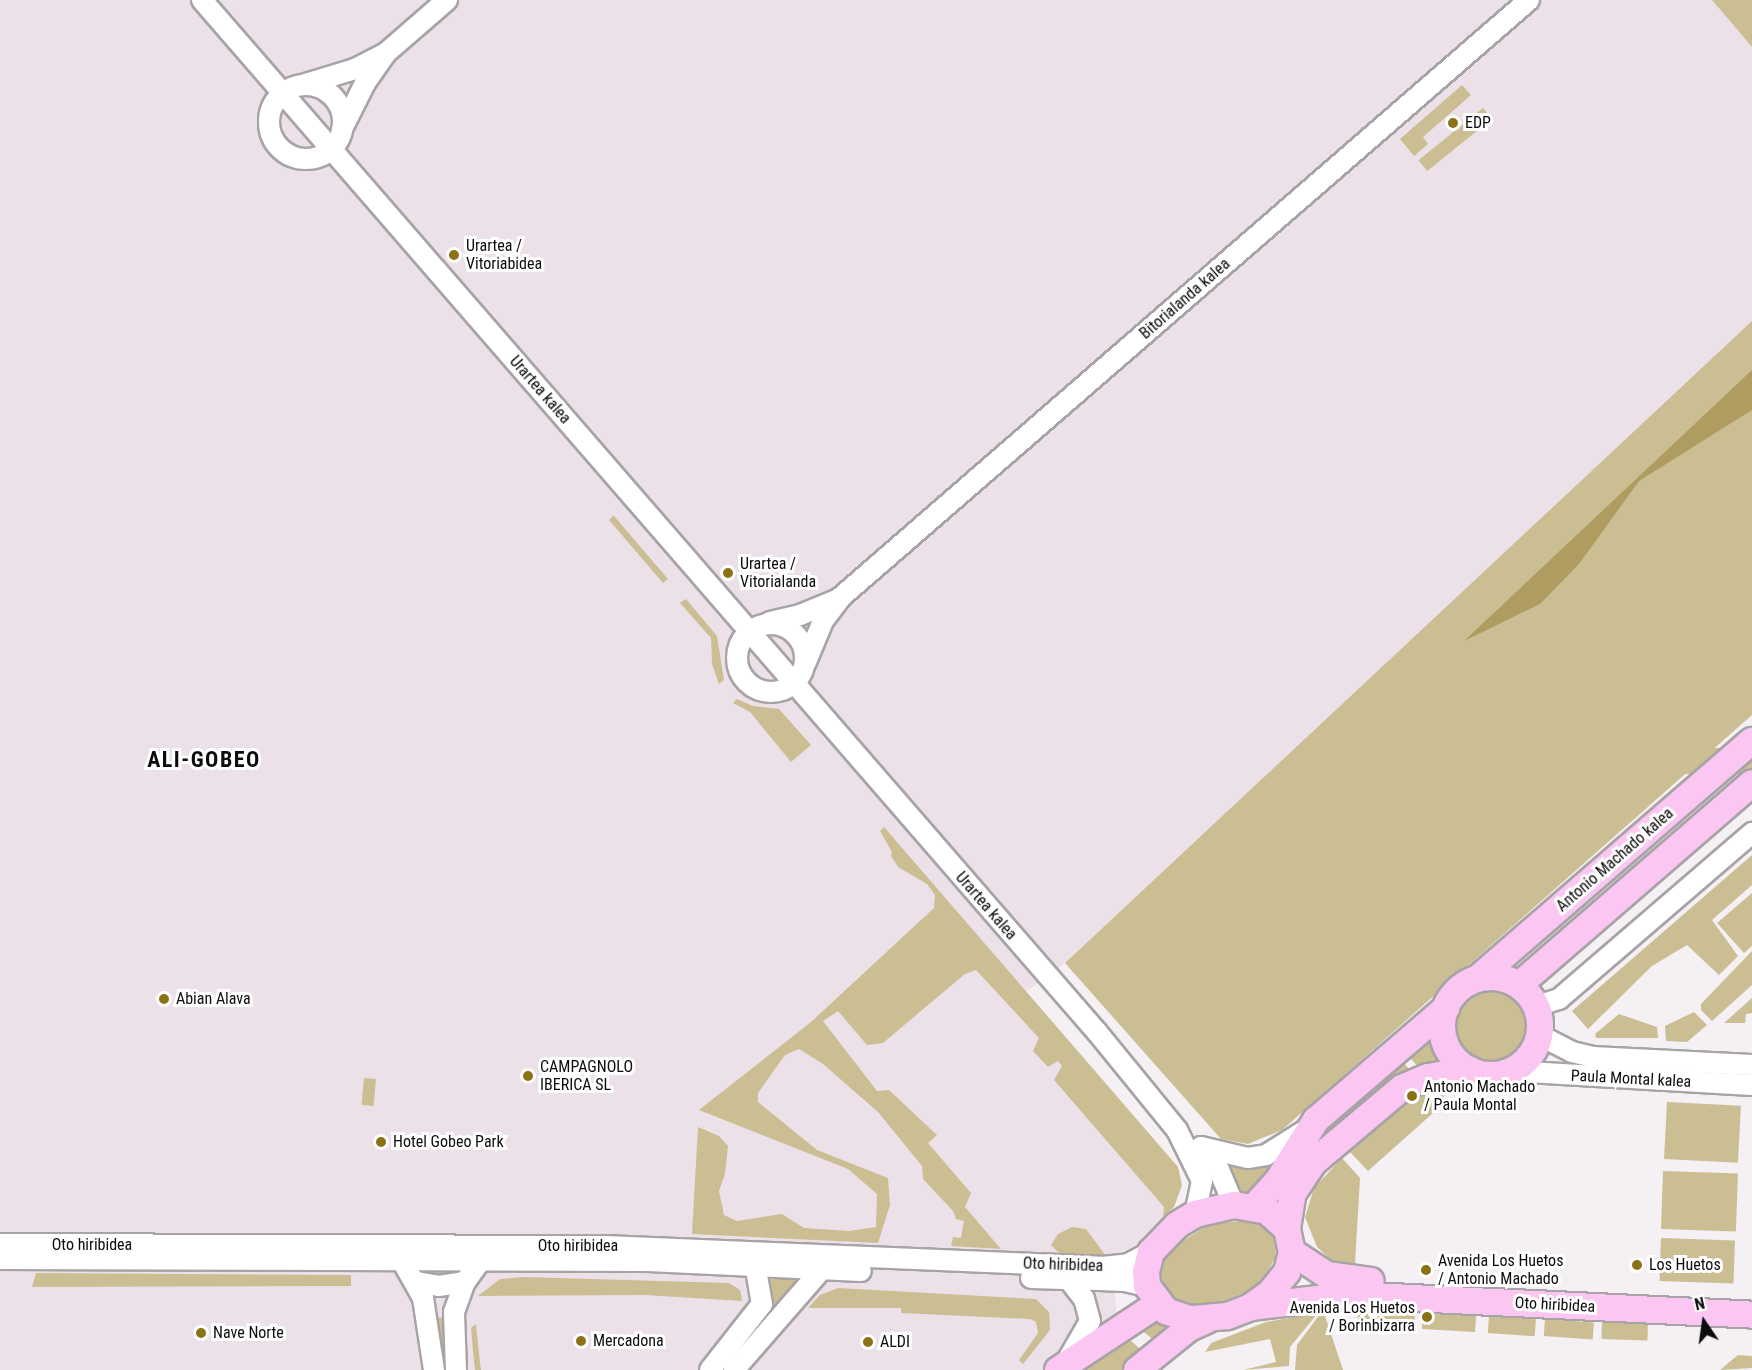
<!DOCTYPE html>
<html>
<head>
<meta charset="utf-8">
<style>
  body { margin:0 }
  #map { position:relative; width:1752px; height:1370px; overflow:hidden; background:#f4f0f3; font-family:"Roboto Condensed",sans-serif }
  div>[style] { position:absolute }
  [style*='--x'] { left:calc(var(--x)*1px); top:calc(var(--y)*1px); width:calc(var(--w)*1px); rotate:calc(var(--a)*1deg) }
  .built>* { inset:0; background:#ece1e9 }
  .green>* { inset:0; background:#cbbe93; transform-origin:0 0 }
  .round { border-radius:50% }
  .water>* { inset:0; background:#ae9c60 }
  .roads { filter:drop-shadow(2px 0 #a7a3a6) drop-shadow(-2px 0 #a7a3a6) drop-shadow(0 2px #a7a3a6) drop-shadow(0 -2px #a7a3a6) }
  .minor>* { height:20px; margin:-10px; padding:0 10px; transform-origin:10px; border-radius:10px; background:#fff }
  .minor>.ring { margin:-10px; padding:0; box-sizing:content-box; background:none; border:20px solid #fff; border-radius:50% }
  .major>* { height:26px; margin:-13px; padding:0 13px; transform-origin:13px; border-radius:13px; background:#fbc7f2 }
  .major>.ring { margin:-13px; padding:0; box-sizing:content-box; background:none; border:26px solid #fbc7f2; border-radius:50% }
  .dots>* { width:16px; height:16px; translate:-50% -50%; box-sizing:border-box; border:3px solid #fffeff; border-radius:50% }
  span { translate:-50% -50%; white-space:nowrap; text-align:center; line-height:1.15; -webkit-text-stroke:6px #fffeff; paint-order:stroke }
  .poi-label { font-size:16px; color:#0d0c0d }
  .left { translate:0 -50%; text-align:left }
  .right { translate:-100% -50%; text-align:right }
  .street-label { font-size:16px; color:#0d0c0d }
  .district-label { font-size:22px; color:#0d0c0d; font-weight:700; letter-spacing:1.5px }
  .north { position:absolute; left:1674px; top:1292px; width:60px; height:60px; -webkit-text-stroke:4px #fffeff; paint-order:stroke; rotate:347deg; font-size:16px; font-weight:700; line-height:24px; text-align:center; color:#0d0c0d }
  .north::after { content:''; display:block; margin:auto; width:21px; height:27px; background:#0d0c0d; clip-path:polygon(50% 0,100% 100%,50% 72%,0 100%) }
</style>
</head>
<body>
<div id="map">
  <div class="built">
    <i style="clip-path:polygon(0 0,1712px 0,1752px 47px,1752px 321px,1065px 963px,1015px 1000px,1165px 1196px,1163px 1216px,1134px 1246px,1110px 1256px,1122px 1355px,1107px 1370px,0 1370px)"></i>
  </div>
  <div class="green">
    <i style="clip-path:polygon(1712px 0,1752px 0,1752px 47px)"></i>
    <i style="clip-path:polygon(1462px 85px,1471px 95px,1423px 137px,1428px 144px,1414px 156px,1400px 139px)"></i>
    <i style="left:1483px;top:108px;width:14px;height:83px;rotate:51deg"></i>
    <i style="clip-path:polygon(1752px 321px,1752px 715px,1282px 1130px,1248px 1144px,1221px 1139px,1065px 963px)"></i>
    <i style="clip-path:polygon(614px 515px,614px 516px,668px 579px,663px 583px,609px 520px)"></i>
    <i style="clip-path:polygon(686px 599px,717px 636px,724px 680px,719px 684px,712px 664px,711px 638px,680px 603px)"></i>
    <i style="clip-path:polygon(737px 699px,753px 706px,779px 709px,811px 745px,791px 762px,750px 712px,733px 703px)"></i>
    <i style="left:1752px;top:748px;width:26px;height:340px;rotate:90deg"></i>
    <i style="clip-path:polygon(884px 827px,1178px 1167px,1182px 1185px,1174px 1207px,1163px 1216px,1164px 1207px,1054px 1080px,1062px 1066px,1058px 1061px,1048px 1067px,1033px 1051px,1039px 1038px,976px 970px,965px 974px,883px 1043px,867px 1045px,838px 1011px,823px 1021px,877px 1091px,889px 1090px,937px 1135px,928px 1143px,971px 1193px,965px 1207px,1001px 1249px,951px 1246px,953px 1237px,961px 1238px,964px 1221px,956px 1219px,953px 1211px,923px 1179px,922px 1166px,878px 1112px,823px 1064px,799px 1049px,785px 1055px,758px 1093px,758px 1102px,817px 1150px,888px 1178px,890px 1205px,878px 1243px,692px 1234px,698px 1127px,719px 1136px,728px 1146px,725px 1174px,719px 1191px,724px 1215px,737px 1221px,782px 1214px,804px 1228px,849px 1231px,876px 1227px,877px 1194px,848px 1169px,699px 1110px,811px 1022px,934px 908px,935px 895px,927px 884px,898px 867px,891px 856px,892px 852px,880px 831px)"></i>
    <i style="clip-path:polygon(1752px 855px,1752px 885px,1712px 920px,1738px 956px,1719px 975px,1687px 945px,1652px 966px,1588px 1029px,1572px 1011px)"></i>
    <i style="clip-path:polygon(1752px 893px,1752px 946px,1744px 953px,1717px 923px)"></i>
    <i style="clip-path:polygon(1752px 951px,1752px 985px,1712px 1021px,1701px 1010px,1701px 1004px)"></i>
    <i class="round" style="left:1451px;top:987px;width:80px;height:80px"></i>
    <i style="clip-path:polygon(1752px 998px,1752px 1013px,1746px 1014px,1745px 1023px,1724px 1023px)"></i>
    <i style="clip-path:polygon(1694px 1012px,1707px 1025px,1687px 1042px,1666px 1041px,1665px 1026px)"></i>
    <i style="clip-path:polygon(1619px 1014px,1657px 1027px,1658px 1038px,1596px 1038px,1595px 1034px)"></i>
    <i style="clip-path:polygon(1435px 1027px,1438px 1049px,1449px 1064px,1422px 1071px,1404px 1051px)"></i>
    <i style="clip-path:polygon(1398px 1056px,1414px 1075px,1337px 1135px,1325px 1120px)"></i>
    <i style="left:364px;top:1078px;width:12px;height:27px;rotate:5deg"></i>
    <i style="clip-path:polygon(1435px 1090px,1444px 1096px,1442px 1105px,1368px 1171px,1350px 1152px,1407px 1103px)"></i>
    <i style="left:1667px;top:1102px;width:74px;height:57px;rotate:3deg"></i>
    <i style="clip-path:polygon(1282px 1156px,1257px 1193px,1247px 1195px,1236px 1189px,1225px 1162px)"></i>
    <i style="clip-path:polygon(1342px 1158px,1360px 1178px,1355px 1264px,1347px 1266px,1330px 1259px,1317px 1247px,1305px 1217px,1314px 1188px)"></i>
    <i style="left:1663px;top:1171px;width:75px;height:58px;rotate:2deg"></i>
    <i style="clip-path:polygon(1238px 1221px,1258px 1223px,1275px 1238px,1276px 1257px,1263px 1279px,1248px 1291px,1219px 1303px,1185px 1305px,1170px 1298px,1160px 1274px,1162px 1260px,1171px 1249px,1207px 1225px)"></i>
    <i style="clip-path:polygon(1072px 1227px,1086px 1229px,1106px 1256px,1061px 1255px,1051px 1245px,1058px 1234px)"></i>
    <i style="left:1661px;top:1238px;width:74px;height:43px;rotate:2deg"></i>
    <i style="clip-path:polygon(772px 1272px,809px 1274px,772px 1315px,765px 1310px)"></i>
    <i style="clip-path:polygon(36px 1273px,351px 1275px,351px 1286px,32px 1287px)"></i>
    <i style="clip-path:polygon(523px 1277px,729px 1283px,740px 1290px,742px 1301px,645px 1295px,478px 1296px,500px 1279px)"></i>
    <i style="clip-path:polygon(838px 1288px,1036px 1299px,1049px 1312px,1050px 1330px,1023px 1364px,1019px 1360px,1038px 1333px,1036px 1322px,1030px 1319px,901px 1313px,901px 1308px,808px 1308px,820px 1295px)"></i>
    <i style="clip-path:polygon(1323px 1310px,1343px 1370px,1295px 1370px,1297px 1345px)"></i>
    <i style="left:1358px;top:1310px;width:57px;height:15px;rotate:3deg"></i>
    <i style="clip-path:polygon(1318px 1313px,1290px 1347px,1289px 1366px,1243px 1370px,1276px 1362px,1270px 1339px,1205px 1352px,1211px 1343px,1266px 1322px)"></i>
    <i style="clip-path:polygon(1432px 1314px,1476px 1316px,1475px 1332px,1422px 1329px,1422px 1318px,1432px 1319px)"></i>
    <i style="left:1489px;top:1316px;width:47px;height:17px;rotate:4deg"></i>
    <i style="left:448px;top:1317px;width:53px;height:14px;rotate:86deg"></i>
    <i style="clip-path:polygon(1151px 1317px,1172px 1325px,1158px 1343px,1136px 1326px)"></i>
    <i style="left:1545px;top:1319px;width:49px;height:17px;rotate:4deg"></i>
    <i style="left:1602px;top:1322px;width:46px;height:17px;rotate:2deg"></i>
    <i style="clip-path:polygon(476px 1324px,479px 1354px,481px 1370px,475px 1370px,473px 1351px,471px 1328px)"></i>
    <i style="clip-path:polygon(1122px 1333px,1146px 1354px,1129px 1370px,1075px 1370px)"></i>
    <i style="clip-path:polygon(1738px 1355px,1752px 1356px,1752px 1368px,1720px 1370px)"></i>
  </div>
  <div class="water">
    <i style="clip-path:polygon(1752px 370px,1752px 410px,1639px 481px,1579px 564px,1540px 604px,1464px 641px)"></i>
  </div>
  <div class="roads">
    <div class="minor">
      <i style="--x:202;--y:0;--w:1366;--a:49.07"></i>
      <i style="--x:1097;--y:1032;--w:127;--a:50.8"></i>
      <i style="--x:1177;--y:1130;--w:57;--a:63.9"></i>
      <i style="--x:1202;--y:1181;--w:34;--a:102"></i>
      <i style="--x:302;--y:85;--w:55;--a:-16.8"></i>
      <i style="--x:355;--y:69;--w:33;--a:-27"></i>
      <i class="ring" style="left:269px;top:85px;width:54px;height:54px"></i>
      <i style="--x:342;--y:129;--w:51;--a:-63.4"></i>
      <i style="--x:365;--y:83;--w:37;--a:-55"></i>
      <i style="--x:386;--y:53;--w:81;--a:-41"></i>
      <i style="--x:770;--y:622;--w:31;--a:-13"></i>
      <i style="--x:800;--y:615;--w:42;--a:-22.3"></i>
      <i class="ring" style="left:737px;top:624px;width:48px;height:48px"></i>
      <i style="--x:806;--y:662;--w:44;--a:-67.5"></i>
      <i style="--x:823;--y:621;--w:30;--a:-53"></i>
      <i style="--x:841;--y:597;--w:911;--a:-40.95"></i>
      <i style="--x:1536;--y:1006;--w:24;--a:-17"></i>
      <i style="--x:1559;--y:999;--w:255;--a:-40.7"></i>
      <i style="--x:1539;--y:1035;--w:37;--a:27"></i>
      <i style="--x:1572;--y:1052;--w:22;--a:13"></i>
      <i style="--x:1593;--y:1057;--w:159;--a:2.9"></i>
      <i style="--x:1510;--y:1071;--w:242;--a:3.3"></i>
      <i style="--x:1201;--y:1147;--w:48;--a:13.2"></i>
      <i style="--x:1248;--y:1158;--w:18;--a:-9"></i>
      <i style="--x:1266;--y:1155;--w:47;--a:-32"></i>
      <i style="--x:1201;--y:1147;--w:29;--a:52"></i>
      <i style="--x:1219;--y:1170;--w:38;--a:67"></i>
      <i style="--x:0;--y:1244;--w:605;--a:0.19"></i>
      <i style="--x:605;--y:1246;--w:496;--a:2.4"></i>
      <i style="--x:1101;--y:1267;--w:27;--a:-6"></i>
      <i style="--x:1128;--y:1264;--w:26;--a:-28"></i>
      <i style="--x:0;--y:1259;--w:648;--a:0.18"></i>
      <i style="--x:648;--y:1261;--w:213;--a:2.7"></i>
      <i style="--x:401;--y:1259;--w:45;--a:60.6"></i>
      <i style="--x:423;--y:1298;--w:73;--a:81.3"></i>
      <i style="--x:1031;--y:1278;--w:94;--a:1.8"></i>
      <i style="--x:1125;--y:1281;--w:23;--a:13"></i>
      <i style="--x:417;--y:1282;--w:22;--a:10"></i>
      <i style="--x:439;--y:1286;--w:26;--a:-9"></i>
      <i style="--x:1067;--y:1361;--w:46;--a:-60.1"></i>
      <i style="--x:1090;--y:1321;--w:23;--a:-105"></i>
      <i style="--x:1084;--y:1299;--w:24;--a:-128"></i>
      <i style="--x:456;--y:1370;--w:58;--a:-92"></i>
      <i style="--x:454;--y:1312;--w:32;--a:-70"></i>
      <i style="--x:465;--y:1282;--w:27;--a:-54"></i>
      <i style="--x:710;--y:1370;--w:84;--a:-51.8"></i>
      <i style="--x:762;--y:1304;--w:40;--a:-100"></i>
      <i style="--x:734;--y:1370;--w:134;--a:-48.9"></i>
    </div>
    <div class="major">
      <i class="ring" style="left:1442px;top:977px;width:72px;height:72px"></i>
      <i style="--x:1477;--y:979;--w:364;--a:-40.9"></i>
      <i style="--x:1519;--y:985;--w:308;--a:-40.9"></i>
      <i style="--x:1234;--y:1205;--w:34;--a:10"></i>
      <i style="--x:1267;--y:1211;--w:27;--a:42"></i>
      <i style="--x:1287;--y:1229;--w:24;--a:78"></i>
      <i style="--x:1292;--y:1252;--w:21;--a:104"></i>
      <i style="--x:1287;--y:1272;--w:27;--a:129"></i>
      <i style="--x:1270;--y:1293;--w:24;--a:144"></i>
      <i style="--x:1251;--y:1307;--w:26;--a:159"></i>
      <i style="--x:1227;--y:1316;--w:37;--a:175"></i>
      <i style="--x:1190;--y:1319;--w:25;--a:-162"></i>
      <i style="--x:1166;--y:1311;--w:31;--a:-127"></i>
      <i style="--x:1147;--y:1286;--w:14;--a:-94"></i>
      <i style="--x:1146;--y:1272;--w:21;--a:-76"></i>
      <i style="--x:1151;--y:1252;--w:37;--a:-46"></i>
      <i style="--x:1177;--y:1225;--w:21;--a:-31"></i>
      <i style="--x:1195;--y:1214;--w:40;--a:-13"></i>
      <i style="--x:1255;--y:1206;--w:36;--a:-48"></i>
      <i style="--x:1279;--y:1179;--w:70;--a:-57.9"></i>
      <i style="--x:1316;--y:1120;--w:172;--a:-40.7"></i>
      <i style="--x:1287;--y:1229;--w:36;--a:-81"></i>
      <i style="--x:1293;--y:1193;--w:37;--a:-56"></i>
      <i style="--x:1314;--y:1162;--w:115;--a:-40.1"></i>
      <i style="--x:1402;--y:1088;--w:28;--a:-23"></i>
      <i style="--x:1428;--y:1077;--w:43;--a:-9.5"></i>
      <i style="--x:1292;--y:1252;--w:42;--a:33.3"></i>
      <i style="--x:1327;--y:1275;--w:44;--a:7.8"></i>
      <i style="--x:1251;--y:1307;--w:100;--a:-6.9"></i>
      <i style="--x:1350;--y:1295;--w:402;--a:2.8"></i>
      <i style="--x:1058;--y:1370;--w:120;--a:-33.4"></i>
      <i style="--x:1137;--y:1370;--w:67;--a:-38.9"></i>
      <i style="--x:1189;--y:1328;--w:20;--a:-24"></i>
    </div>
  </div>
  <div class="dots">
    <i style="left:1453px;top:123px;background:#8a7215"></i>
    <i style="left:454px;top:255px;background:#8a7215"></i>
    <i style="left:728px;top:573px;background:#8a7215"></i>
    <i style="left:164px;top:999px;background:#8a7215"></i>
    <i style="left:528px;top:1076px;background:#8a7215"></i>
    <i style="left:1412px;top:1096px;background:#8a7215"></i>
    <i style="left:381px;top:1142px;background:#8a7215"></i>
    <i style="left:1637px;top:1265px;background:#8a7215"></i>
    <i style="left:1426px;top:1270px;background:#8a7215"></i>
    <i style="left:1427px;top:1317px;background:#8a7215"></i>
    <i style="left:201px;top:1333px;background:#8a7215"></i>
    <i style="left:581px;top:1341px;background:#8a7215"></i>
    <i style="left:868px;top:1342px;background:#8a7215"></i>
  </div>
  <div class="poi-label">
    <span class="left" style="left:1465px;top:123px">EDP</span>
    <span class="left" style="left:466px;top:255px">Urartea /<br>Vitoriabidea</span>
    <span class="left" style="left:740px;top:573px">Urartea /<br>Vitorialanda</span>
    <span class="left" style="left:176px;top:999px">Abian Alava</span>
    <span class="left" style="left:540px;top:1076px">CAMPAGNOLO<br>IBERICA SL</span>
    <span class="left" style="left:1424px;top:1096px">Antonio Machado<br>/ Paula Montal</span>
    <span class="left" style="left:393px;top:1142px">Hotel Gobeo Park</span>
    <span class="left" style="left:1438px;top:1270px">Avenida Los Huetos<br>/ Antonio Machado</span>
    <span class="left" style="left:1649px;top:1265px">Los Huetos</span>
    <span class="right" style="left:1415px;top:1317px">Avenida Los Huetos<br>/ Borinbizarra</span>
    <span class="left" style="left:213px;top:1333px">Nave Norte</span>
    <span class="left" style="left:593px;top:1341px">Mercadona</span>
    <span class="left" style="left:880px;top:1342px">ALDI</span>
  </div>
  <div class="street-label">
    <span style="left:1185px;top:299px;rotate:-41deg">Bitorialanda kalea</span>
    <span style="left:540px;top:390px;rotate:49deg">Urartea kalea</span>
    <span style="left:1615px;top:860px;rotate:-41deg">Antonio Machado kalea</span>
    <span style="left:986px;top:906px;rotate:49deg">Urartea kalea</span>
    <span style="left:1631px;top:1079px;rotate:3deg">Paula Montal kalea</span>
    <span style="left:92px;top:1245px">Oto hiribidea</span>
    <span style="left:578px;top:1246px">Oto hiribidea</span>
    <span style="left:1063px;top:1265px;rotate:2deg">Oto hiribidea</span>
    <span style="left:1555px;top:1305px;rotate:3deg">Oto hiribidea</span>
  </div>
  <div class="district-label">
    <span style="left:204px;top:760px">ALI-GOBEO</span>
  </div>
  <div class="north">N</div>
</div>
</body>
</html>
